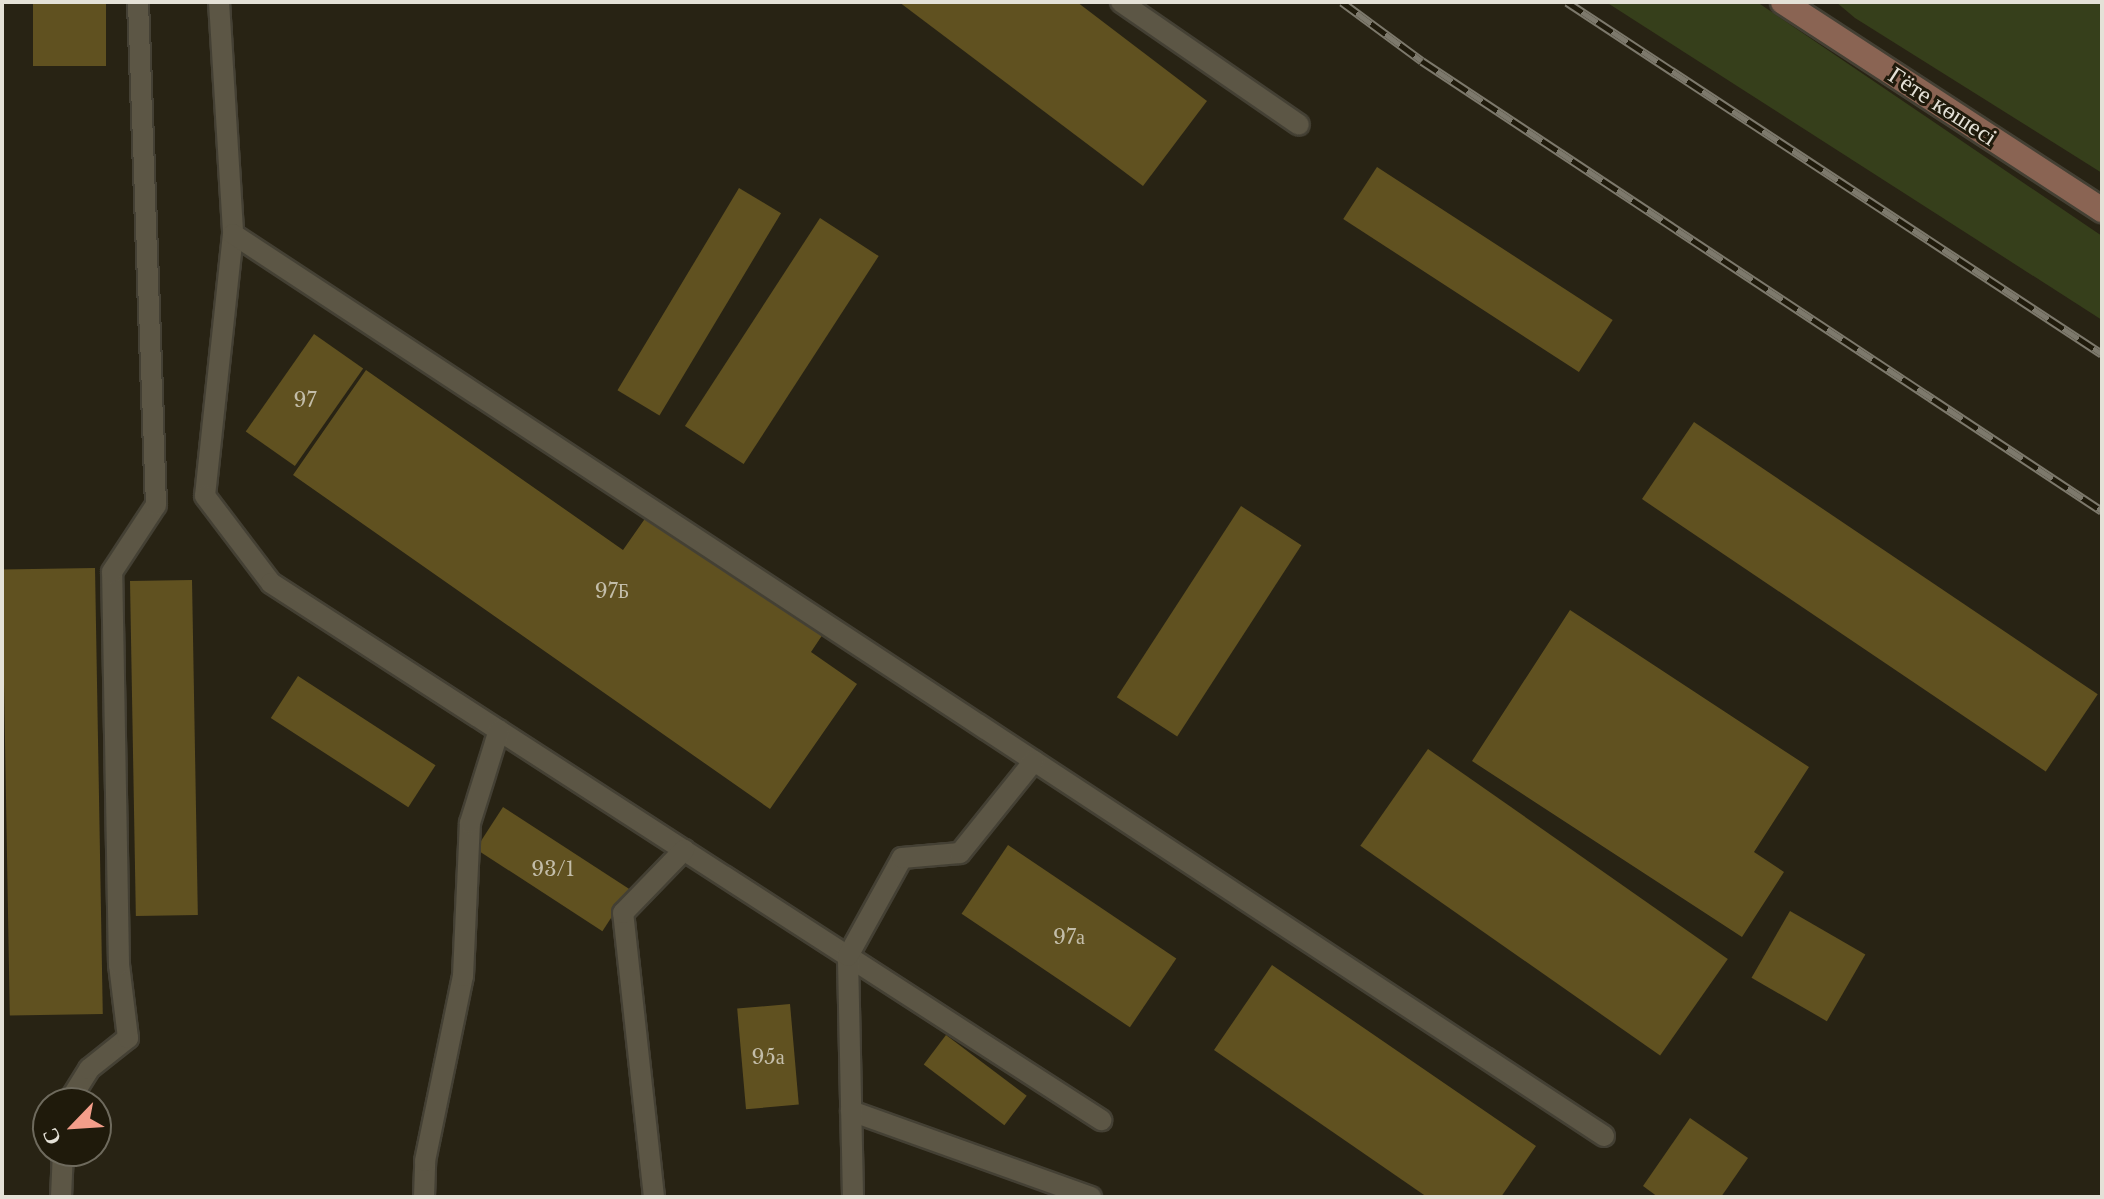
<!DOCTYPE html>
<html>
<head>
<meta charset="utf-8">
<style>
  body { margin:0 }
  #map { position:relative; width:2104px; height:1199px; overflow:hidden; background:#282314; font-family:"Libre Baskerville",serif }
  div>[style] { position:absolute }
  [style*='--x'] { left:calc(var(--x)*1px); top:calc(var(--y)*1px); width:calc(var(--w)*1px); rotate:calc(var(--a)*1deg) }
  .green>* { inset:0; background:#363f1b }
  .building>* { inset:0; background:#605120; transform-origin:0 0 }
  .roads { filter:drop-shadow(2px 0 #444034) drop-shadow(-2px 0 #444034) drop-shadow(0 2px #444034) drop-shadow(0 -2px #444034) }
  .lane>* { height:20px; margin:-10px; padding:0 10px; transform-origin:10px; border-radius:10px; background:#5c5645 }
  .secondary>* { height:24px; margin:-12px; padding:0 12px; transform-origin:12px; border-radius:12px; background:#8a6453 }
  .rail>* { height:9px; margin-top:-4.5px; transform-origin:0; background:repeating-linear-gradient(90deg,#1f1a0b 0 18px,#7d796c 0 36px); box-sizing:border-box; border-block:2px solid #7d796c }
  span { translate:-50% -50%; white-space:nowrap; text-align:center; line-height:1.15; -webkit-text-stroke:6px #1f1a0b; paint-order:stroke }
  .number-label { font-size:20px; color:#c3bda9 }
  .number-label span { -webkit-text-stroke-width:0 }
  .street-label { font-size:24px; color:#e4e1d7 }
  .frame { position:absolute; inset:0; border:4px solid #e4e1d7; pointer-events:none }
  .north { position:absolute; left:32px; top:1087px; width:80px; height:80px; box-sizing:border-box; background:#1f1a0b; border:2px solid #6e6a5d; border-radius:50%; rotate:245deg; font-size:22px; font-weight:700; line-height:32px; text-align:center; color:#e4e1d7 }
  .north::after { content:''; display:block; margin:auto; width:28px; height:36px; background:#f49e8a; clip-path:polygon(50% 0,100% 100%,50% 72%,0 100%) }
</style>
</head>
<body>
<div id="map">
  <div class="green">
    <i style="clip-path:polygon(1606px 2px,1757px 2px,2102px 236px,2102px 320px)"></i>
    <i style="clip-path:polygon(1836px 2px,2102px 2px,2102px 173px,1855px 18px)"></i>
  </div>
  <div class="building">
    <i style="clip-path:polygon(899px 2px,1077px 2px,1207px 101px,1143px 186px)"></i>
    <i style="left:33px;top:4px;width:73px;height:62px"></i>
    <i style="left:1377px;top:167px;width:281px;height:62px;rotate:33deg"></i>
    <i style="left:739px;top:188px;width:49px;height:236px;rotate:31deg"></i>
    <i style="left:820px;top:218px;width:70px;height:248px;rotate:33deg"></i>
    <i style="left:314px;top:334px;width:60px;height:119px;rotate:35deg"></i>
    <i style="clip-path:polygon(366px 370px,623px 550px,651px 510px,825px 631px,811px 652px,857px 684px,770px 809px,293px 475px)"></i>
    <i style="left:1694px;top:422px;width:487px;height:93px;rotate:34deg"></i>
    <i style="left:1241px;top:506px;width:72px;height:228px;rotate:33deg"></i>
    <i style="left:95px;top:568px;width:446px;height:93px;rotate:89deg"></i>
    <i style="left:192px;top:580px;width:335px;height:62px;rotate:89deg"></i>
    <i style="clip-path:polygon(1570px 610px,1809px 767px,1754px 852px,1784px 872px,1742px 937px,1472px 761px)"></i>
    <i style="left:298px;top:676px;width:164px;height:50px;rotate:33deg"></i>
    <i style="left:1428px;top:749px;width:366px;height:118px;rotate:35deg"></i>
    <i style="left:503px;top:807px;width:151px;height:50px;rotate:33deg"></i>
    <i style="left:1008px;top:845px;width:203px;height:83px;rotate:34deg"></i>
    <i style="left:1790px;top:911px;width:87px;height:77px;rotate:30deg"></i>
    <i style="clip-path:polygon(1272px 965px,1536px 1146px,1501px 1197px,1427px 1197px,1214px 1050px)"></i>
    <i style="left:790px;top:1004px;width:101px;height:53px;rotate:85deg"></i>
    <i style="left:946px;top:1035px;width:101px;height:37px;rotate:37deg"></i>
    <i style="clip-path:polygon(1690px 1118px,1748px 1158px,1721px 1197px,1658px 1197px,1643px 1186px)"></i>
  </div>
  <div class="roads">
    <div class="lane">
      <i style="--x:219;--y:2;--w:232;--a:86.5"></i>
      <i style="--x:233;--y:234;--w:263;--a:96.1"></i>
      <i style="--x:205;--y:496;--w:109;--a:52.8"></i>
      <i style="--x:271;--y:583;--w:989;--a:32.9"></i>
      <i style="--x:1121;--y:2;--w:216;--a:34.6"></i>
      <i style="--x:233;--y:234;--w:1641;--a:33.34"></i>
      <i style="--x:68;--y:1103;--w:40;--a:-58"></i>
      <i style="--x:89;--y:1069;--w:50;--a:-38.5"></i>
      <i style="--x:128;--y:1038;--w:74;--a:-97"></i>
      <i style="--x:119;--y:965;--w:393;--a:-91"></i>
      <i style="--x:112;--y:572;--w:80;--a:-56.7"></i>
      <i style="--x:156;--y:505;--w:503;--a:-92.05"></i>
      <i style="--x:851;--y:1111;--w:255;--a:19.7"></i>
      <i style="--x:61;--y:1197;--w:46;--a:-87.5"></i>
      <i style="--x:424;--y:1197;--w:36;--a:-88"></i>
      <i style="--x:425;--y:1161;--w:189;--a:-78.4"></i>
      <i style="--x:463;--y:976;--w:153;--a:-87.4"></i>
      <i style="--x:470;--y:823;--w:97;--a:-72.7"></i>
      <i style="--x:654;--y:1197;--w:286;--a:-96.2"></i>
      <i style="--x:623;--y:913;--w:88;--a:-45.9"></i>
      <i style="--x:853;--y:1197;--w:241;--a:-91.2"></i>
      <i style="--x:848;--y:956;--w:112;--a:-61.1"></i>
      <i style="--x:902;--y:858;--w:58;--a:-4.9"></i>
      <i style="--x:960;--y:853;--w:118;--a:-51.2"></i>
    </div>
    <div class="secondary">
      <i style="--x:1783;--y:2;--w:381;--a:33.1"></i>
    </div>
  </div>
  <div class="rail">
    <i style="--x:1342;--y:2;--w:99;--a:36.4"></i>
    <i style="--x:1422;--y:61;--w:815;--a:33.5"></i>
    <i style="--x:1567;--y:2;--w:640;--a:33.34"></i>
  </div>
  <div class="number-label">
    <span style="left:305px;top:400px">97</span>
    <span style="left:612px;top:591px">97Б</span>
    <span style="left:553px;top:869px">93/1</span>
    <span style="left:1069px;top:937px">97а</span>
    <span style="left:768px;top:1057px">95а</span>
  </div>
  <div class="street-label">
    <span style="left:1943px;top:106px;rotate:33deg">Гёте көшесі</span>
  </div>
  <div class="frame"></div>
  <div class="north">С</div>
</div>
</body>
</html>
